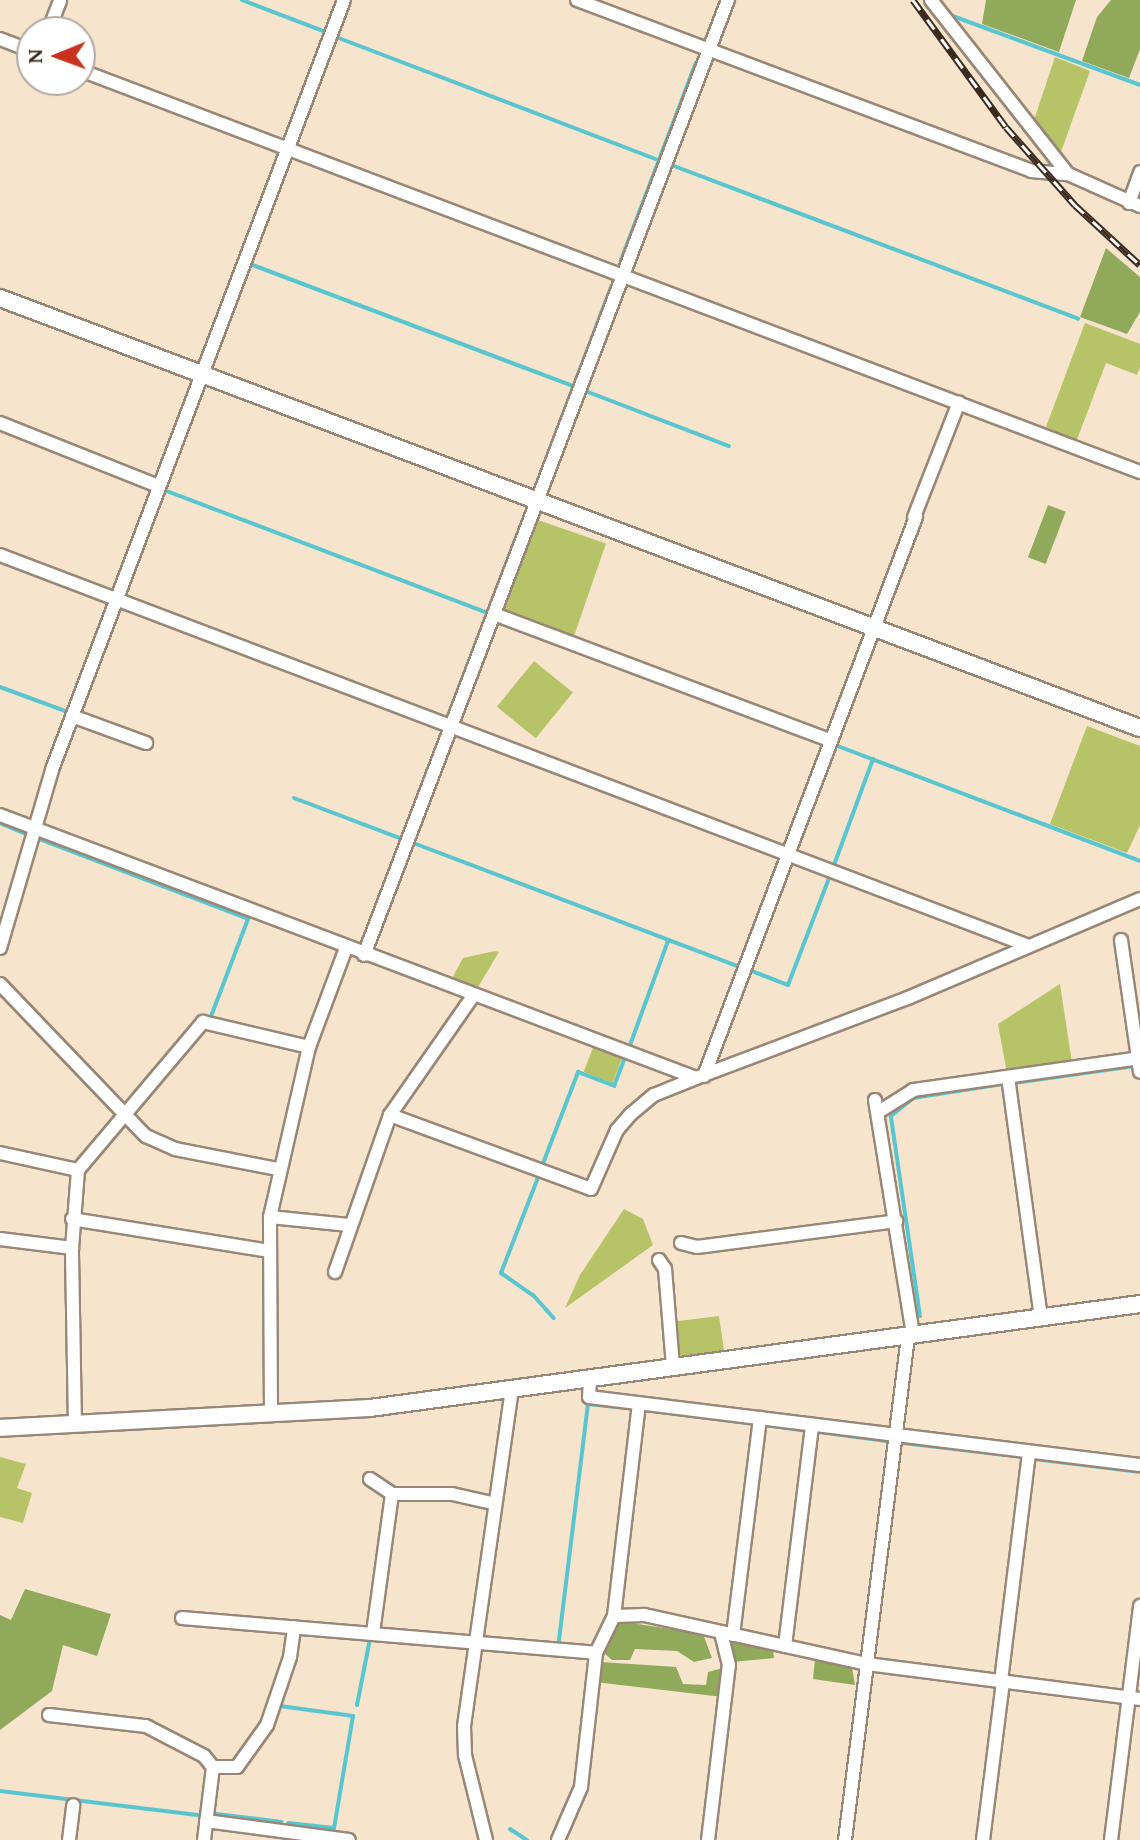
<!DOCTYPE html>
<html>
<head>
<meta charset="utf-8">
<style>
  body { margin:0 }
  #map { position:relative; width:1140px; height:1840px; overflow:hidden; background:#f6e4cd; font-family:"Gentium Book Plus",serif }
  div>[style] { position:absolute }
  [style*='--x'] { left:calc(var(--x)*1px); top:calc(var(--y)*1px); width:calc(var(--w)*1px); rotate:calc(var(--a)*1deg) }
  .green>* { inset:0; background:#b6c366; transform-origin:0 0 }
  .forest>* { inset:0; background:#90a95b; transform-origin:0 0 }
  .stream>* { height:4px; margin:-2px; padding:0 2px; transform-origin:2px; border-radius:2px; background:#59c6cf }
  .roads { filter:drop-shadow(2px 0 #988776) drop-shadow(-2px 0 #988776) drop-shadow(0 2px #988776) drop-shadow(0 -2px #988776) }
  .minor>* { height:12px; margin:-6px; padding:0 6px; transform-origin:6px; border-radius:6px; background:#fff }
  .tertiary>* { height:16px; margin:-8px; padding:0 8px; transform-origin:8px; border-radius:8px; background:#fff }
  .rail>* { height:7px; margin-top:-3.5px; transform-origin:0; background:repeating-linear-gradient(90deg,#fff 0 12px,#3b2a1e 0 24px); box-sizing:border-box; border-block:2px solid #3b2a1e }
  span { translate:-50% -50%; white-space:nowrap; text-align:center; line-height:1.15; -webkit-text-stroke:8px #fff; paint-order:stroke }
  .north { position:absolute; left:16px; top:16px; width:80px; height:80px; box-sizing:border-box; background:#fff; border:2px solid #b1aaa5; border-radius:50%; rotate:269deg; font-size:22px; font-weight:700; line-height:32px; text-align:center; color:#3b2a1e }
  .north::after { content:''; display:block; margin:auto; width:28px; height:36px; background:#c8321e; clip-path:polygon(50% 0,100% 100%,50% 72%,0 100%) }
</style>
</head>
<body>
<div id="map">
  <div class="green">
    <i style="clip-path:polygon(1055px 57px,1090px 71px,1061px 152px,1034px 120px)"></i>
    <i style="clip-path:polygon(1085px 323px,1140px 344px,1140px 367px,1137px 375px,1106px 363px,1076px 442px,1046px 427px)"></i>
    <i style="left:535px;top:519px;width:75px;height:101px;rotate:19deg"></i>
    <i style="left:534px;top:661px;width:50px;height:59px;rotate:39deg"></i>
    <i style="clip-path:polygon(1087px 726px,1140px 746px,1140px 825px,1127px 853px,1050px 824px)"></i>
    <i style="clip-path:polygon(495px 951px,499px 952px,475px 992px,450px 982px,463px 958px)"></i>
    <i style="clip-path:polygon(1060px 984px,1072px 1063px,1007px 1073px,998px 1024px)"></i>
    <i style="left:594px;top:1045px;width:31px;height:29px;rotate:21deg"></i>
    <i style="clip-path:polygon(624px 1209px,643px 1219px,653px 1245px,565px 1308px,580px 1275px)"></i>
    <i style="clip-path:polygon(719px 1316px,724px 1350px,682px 1356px,675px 1350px,671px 1322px)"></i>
    <i style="clip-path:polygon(0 1457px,26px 1464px,17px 1488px,32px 1493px,23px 1523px,0 1517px)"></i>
  </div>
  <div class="forest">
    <i style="clip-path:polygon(986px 0,1076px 0,1059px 52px,982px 24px)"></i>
    <i style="clip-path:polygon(1111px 0,1140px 0,1140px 49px,1129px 78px,1082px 61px,1097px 17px)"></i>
    <i style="clip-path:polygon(1106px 248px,1140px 277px,1140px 312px,1127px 334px,1080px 317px)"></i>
    <i style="left:1048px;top:505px;width:19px;height:56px;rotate:21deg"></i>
    <i style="clip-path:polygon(25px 1589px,111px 1614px,97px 1656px,63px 1645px,52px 1691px,0 1730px,0 1615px,11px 1620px)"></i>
    <i style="clip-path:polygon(618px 1621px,703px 1634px,712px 1658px,694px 1662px,677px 1651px,635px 1649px,630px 1660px,612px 1660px,604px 1653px)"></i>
    <i style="clip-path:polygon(726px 1639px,773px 1650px,774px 1658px,732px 1662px)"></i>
    <i style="clip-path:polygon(815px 1659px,852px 1668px,855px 1685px,813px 1679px)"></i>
    <i style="clip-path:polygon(601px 1662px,676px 1667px,683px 1684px,706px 1685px,708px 1672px,723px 1668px,723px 1697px,595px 1682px)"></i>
  </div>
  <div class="stream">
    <i style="--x:242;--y:0;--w:90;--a:20.9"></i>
    <i style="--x:950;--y:15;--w:202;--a:20.2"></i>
    <i style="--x:336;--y:37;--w:342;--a:20.9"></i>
    <i style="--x:674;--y:166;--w:432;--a:20.7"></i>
    <i style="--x:621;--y:260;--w:211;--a:-69.2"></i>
    <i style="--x:250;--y:264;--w:345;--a:20.7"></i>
    <i style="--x:588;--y:392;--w:151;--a:21"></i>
    <i style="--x:540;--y:475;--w:201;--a:-69.3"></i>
    <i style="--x:164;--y:490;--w:346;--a:20.8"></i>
    <i style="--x:0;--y:687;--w:72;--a:20.2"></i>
    <i style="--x:448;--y:716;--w:196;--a:-69.1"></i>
    <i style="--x:835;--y:745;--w:326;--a:20.8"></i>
    <i style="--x:511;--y:756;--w:164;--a:20.8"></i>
    <i style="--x:294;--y:798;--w:116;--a:20.8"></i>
    <i style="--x:0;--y:823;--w:26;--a:23"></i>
    <i style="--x:39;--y:839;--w:224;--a:20.9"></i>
    <i style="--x:248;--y:919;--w:107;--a:110.8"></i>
    <i style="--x:416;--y:844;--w:346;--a:20.8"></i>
    <i style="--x:834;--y:865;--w:113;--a:-69.8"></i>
    <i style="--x:369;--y:926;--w:195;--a:-69.2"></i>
    <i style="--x:749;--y:970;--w:42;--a:21"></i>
    <i style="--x:788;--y:985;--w:115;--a:-69"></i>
    <i style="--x:629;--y:1048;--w:114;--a:-70"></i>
    <i style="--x:1014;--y:1083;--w:122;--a:-8"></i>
    <i style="--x:542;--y:1166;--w:101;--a:-69"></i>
    <i style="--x:578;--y:1072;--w:39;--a:21"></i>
    <i style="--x:614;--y:1086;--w:30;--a:-69"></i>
    <i style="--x:539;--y:1175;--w:105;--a:111.2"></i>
    <i style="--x:501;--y:1273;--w:39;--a:35"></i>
    <i style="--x:533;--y:1295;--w:31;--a:48"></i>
    <i style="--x:920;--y:1316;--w:202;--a:-98.3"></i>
    <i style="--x:891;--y:1116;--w:28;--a:-39"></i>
    <i style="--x:913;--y:1098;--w:91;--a:-8.8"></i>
    <i style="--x:644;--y:1410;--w:111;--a:7.3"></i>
    <i style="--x:765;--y:1425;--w:43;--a:7.9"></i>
    <i style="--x:819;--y:1432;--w:68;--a:7.7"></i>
    <i style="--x:903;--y:1443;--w:120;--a:6.7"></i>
    <i style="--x:1034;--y:1459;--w:107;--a:7"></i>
    <i style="--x:559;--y:1640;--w:238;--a:-83"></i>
    <i style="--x:588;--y:1404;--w:47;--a:6.1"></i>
    <i style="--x:357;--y:1705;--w:67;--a:-78.9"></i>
    <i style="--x:280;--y:1706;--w:74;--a:7.8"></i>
    <i style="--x:353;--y:1716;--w:114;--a:99.6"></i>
    <i style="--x:334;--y:1828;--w:46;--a:-173.8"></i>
    <i style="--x:0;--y:1791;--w:199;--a:6.9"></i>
    <i style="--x:216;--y:1814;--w:66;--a:6.9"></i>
    <i style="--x:510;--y:1829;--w:20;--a:33"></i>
  </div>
  <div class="roads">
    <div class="minor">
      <i style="--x:577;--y:0;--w:485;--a:20.6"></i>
      <i style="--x:1031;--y:171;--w:37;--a:5"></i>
      <i style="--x:931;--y:0;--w:221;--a:51.8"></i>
      <i style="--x:1068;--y:174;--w:79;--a:24"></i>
      <i style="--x:48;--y:32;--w:34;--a:-69"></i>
      <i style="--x:0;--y:39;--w:34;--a:21"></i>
      <i style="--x:80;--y:70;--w:1134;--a:20.77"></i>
      <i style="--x:1129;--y:203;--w:33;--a:-70"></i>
      <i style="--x:0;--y:423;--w:170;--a:21.7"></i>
      <i style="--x:914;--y:517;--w:123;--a:-68.6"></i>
      <i style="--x:0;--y:555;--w:1098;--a:20.81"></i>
      <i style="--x:494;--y:614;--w:360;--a:20.6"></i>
      <i style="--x:72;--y:716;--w:79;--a:20"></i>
      <i style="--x:0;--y:815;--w:744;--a:20.7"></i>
      <i style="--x:696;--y:1078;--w:227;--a:-20.7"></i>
      <i style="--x:908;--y:998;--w:252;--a:-23.1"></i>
      <i style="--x:1121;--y:940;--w:133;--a:81.8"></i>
      <i style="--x:0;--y:948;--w:189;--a:-73.7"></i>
      <i style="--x:53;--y:767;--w:820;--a:-69.22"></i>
      <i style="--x:364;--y:955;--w:1022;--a:-69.14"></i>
      <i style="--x:0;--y:984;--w:211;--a:46.2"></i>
      <i style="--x:146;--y:1136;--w:32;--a:24"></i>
      <i style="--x:175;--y:1149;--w:105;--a:11"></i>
      <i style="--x:704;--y:1076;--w:598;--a:-69.23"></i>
      <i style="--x:1008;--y:1077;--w:242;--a:82.2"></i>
      <i style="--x:875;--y:1100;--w:238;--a:80.8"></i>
      <i style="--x:880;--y:1111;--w:39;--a:-32"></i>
      <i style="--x:913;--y:1090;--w:229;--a:-8"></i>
      <i style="--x:390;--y:1115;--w:214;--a:20.2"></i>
      <i style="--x:591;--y:1189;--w:64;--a:-66.2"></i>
      <i style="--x:617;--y:1130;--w:21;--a:-49"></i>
      <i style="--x:631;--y:1114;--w:30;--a:-40"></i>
      <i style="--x:654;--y:1095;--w:45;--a:-22"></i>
      <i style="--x:0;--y:1153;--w:80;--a:12.3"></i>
      <i style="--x:78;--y:1170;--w:194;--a:-49.8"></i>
      <i style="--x:203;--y:1022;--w:109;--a:13.3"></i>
      <i style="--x:270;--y:1217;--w:79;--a:5.8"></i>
      <i style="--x:72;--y:1219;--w:200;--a:9.2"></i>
      <i style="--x:0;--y:1239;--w:73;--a:7.1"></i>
      <i style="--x:681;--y:1243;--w:16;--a:14"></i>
      <i style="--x:697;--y:1247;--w:201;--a:-7.4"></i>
      <i style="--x:659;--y:1260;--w:11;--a:56"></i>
      <i style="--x:665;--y:1269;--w:98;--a:85.3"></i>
      <i style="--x:335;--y:1272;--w:166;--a:-70.7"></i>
      <i style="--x:390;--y:1115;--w:145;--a:-55.1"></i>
      <i style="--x:590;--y:1379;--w:18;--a:93"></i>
      <i style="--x:589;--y:1397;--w:555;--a:7.04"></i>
      <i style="--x:271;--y:1415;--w:198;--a:-90.3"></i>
      <i style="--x:270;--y:1217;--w:174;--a:-77.1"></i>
      <i style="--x:309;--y:1047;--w:106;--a:-69.5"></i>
      <i style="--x:75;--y:1425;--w:177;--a:-91"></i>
      <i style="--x:72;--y:1248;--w:78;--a:-85.6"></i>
      <i style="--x:370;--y:1479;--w:27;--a:34"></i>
      <i style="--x:392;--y:1494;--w:140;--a:97.8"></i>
      <i style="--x:392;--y:1494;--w:60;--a:0"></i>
      <i style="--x:452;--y:1494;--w:41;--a:12.7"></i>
      <i style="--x:614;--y:1616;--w:214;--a:-83.3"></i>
      <i style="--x:182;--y:1618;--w:415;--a:4.8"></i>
      <i style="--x:733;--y:1635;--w:219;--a:-82.9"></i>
      <i style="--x:785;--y:1646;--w:223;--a:-83"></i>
      <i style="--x:1001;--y:1681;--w:231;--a:-83"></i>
      <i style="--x:49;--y:1715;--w:98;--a:6.5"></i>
      <i style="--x:146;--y:1726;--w:65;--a:27.3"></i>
      <i style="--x:204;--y:1756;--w:14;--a:51"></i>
      <i style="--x:213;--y:1767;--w:74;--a:97"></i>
      <i style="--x:213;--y:1767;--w:24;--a:0"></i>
      <i style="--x:237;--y:1767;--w:52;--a:-54.5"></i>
      <i style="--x:267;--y:1725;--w:72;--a:-71.3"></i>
      <i style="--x:290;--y:1657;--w:30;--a:-82"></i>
      <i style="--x:206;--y:1821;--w:144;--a:7.6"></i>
      <i style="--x:69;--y:1840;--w:35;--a:-83"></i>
      <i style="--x:486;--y:1840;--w:88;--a:-103.9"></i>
      <i style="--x:465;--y:1755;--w:29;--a:-92"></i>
      <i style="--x:464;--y:1726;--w:340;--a:-81.9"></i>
      <i style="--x:558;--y:1840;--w:58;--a:-66.5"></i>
      <i style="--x:581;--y:1787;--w:135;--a:-83.6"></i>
      <i style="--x:596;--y:1653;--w:41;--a:-64.1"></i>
      <i style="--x:614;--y:1616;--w:30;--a:-2"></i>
      <i style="--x:644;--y:1615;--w:228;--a:12.4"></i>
      <i style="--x:867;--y:1664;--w:275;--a:7.3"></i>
      <i style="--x:708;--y:1840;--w:176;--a:-83.2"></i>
      <i style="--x:729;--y:1665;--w:34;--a:-104"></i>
      <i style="--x:845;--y:1840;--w:508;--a:-82.87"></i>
      <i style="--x:983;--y:1840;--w:159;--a:-82.8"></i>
      <i style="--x:1111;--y:1840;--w:236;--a:-82.9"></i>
    </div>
    <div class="tertiary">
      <i style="--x:0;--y:298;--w:1218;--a:20.67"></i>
      <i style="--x:0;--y:1428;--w:371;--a:-3.1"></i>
      <i style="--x:370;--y:1408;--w:777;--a:-7.69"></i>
    </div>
  </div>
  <div class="rail">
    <i style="--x:913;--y:0;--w:157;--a:53.8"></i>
    <i style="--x:1006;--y:127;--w:104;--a:48.5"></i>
    <i style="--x:1075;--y:205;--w:88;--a:42.7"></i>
  </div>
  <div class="north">N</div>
</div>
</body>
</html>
